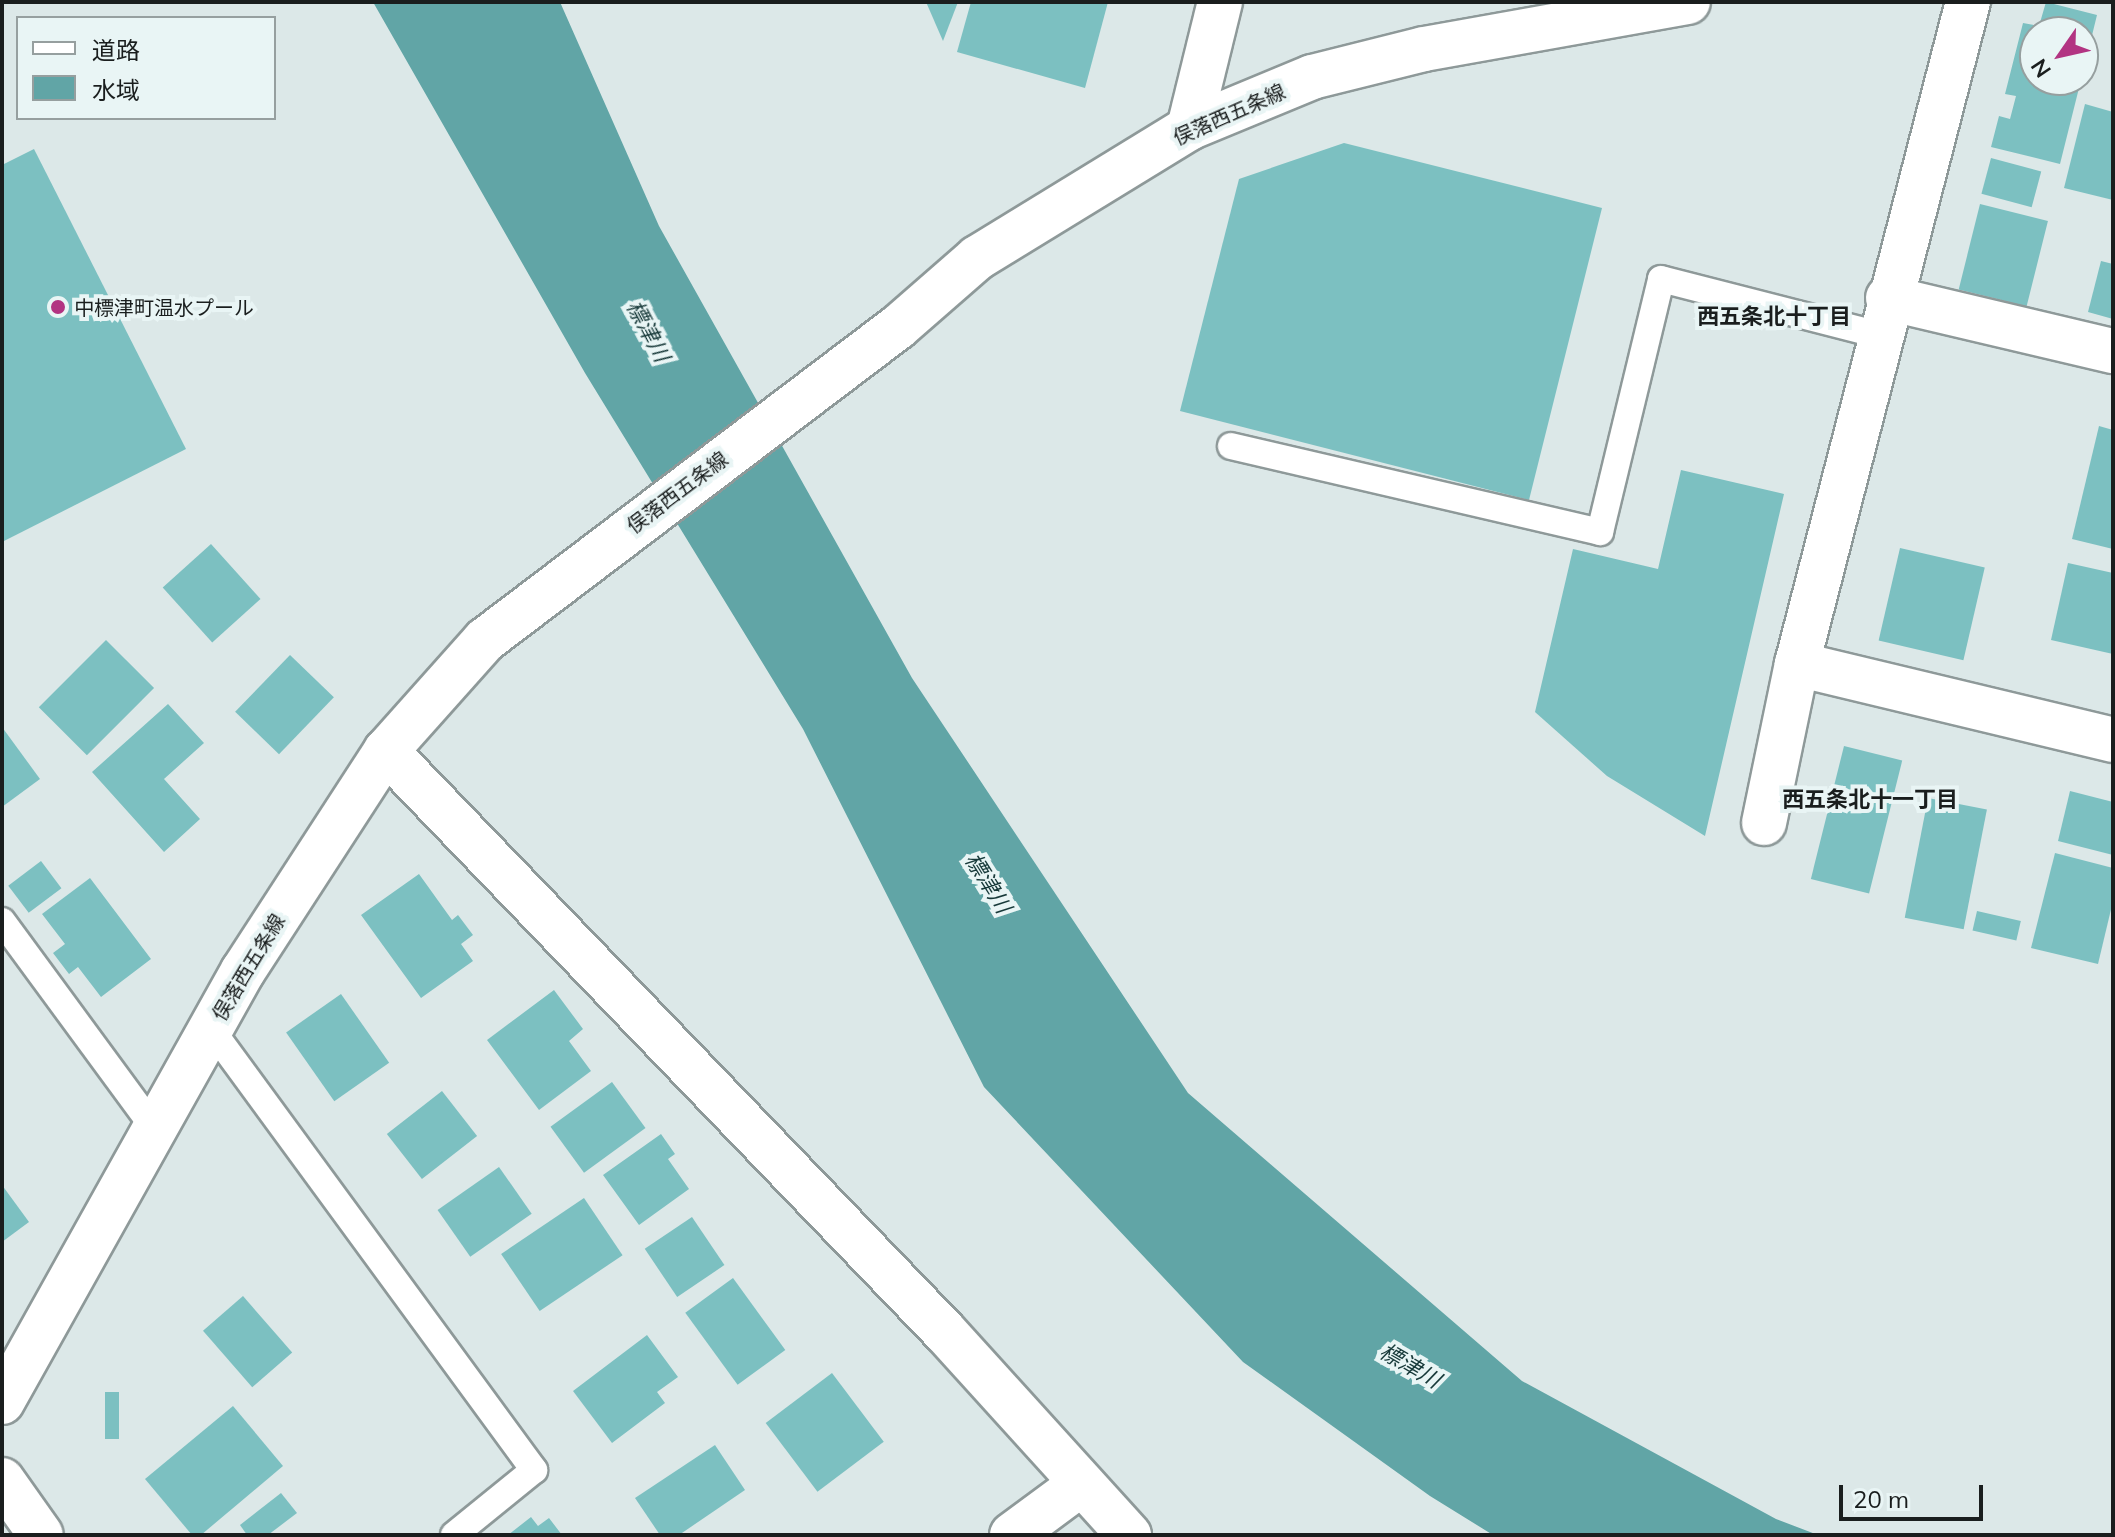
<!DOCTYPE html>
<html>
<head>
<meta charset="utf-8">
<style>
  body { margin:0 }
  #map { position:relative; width:2115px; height:1537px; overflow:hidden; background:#dce8e8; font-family:Mulish,"Noto Sans JP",sans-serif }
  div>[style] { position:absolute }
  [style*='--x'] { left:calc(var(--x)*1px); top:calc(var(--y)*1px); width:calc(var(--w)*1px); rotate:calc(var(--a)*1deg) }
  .water>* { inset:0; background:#61a5a6 }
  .building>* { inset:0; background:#7cc0c1; transform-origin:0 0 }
  .roads { filter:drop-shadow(2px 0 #8e9999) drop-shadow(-2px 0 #8e9999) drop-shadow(0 2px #8e9999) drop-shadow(0 -2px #8e9999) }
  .service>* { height:26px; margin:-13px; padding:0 13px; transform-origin:13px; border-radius:13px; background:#fff }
  .minor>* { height:44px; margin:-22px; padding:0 22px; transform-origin:22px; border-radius:22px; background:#fff }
  .secondary>* { height:44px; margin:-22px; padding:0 22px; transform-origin:22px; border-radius:22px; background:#fff }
  .dots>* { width:22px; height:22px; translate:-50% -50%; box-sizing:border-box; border:4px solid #e9f5f5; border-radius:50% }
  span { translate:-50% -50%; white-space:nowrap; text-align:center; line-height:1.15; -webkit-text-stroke:8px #e9f5f5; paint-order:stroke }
  .street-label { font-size:20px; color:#1a1e1e }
  .poi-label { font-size:20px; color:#1a1e1e }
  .left { translate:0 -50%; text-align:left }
  .neighbourhood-label { font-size:22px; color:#1a1e1e; font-weight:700 }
  .water-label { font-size:22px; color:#173939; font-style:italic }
  .frame { position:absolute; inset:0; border:4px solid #1a1e1e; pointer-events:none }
  .legend { position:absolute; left:16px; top:16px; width:260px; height:104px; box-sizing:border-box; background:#e9f5f5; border:2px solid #969f9f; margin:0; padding:10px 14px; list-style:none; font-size:24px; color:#1a1e1e }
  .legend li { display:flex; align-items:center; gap:16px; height:40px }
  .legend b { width:40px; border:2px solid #969f9f }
  .north { position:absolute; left:2019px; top:16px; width:80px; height:80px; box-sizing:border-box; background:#e9f5f5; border:2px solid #969f9f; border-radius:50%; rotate:236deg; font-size:22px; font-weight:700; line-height:32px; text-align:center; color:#1a1e1e }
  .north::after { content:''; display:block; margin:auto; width:28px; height:36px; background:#b23482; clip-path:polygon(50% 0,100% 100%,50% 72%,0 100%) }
  .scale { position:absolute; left:1839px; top:1485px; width:144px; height:36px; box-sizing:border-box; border:4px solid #1a1e1e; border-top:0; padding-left:10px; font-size:24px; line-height:28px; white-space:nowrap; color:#1a1e1e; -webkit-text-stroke:6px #e9f5f5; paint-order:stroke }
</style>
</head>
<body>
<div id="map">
  <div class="water">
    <i style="clip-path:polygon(373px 2px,560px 2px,659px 226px,912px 678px,1188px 1093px,1522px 1381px,1776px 1519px,1818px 1535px,1493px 1535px,1430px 1496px,1243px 1362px,984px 1087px,803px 729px,585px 373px)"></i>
  </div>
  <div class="building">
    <i style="clip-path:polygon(926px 2px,958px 2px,943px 41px)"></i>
    <i style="clip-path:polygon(971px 2px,1108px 2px,1085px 88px,957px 52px)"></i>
    <i style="clip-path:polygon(2046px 2px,2097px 15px,2084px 68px,2083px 32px,2035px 32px,2035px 80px,2081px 80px,2060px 164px,1991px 147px,1999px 116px,2010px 119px,2016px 96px,2005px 94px,2023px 23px,2039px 26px)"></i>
    <i style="clip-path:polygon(2085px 104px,2113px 112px,2113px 200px,2064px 188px)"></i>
    <i style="clip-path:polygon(1344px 143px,1602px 208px,1529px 500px,1180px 411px,1239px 179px)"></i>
    <i style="clip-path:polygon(34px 149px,186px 449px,2px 542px,2px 165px)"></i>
    <i style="left:1991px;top:158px;width:52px;height:37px;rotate:15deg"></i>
    <i style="left:1980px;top:204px;width:70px;height:88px;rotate:14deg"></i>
    <i style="clip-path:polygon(2101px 261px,2113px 264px,2113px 319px,2088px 312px)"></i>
    <i style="clip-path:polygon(2099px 426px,2113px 430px,2113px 549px,2072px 539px)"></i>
    <i style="clip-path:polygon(1681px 470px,1784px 494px,1705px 836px,1607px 776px,1535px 712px,1573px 549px,1658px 569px)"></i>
    <i style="left:211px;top:544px;width:74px;height:65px;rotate:48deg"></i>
    <i style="left:1900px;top:548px;width:87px;height:95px;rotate:13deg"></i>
    <i style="clip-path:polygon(2068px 563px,2113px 573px,2113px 654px,2051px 640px)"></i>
    <i style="left:106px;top:640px;width:68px;height:95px;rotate:45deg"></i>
    <i style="left:290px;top:655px;width:61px;height:79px;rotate:44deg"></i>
    <i style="clip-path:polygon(168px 704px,204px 743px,164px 779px,200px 819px,164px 852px,92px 772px)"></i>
    <i style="clip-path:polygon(2px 727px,40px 779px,2px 807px)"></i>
    <i style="left:1844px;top:746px;width:60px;height:137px;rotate:14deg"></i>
    <i style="clip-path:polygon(2070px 791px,2113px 802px,2113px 855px,2058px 841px)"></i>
    <i style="left:1928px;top:798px;width:60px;height:122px;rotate:11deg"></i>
    <i style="clip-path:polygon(2055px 853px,2113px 868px,2113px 901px,2098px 964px,2031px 948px)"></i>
    <i style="left:41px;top:861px;width:34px;height:41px;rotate:53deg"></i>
    <i style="clip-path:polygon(419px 874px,452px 920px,458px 915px,473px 935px,461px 944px,473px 961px,421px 998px,361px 915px)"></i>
    <i style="clip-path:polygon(90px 878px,151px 959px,101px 997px,78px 967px,69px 974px,53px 953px,65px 944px,42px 914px)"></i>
    <i style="left:1977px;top:911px;width:45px;height:20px;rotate:13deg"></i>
    <i style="clip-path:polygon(554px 990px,583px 1029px,569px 1041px,591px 1071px,539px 1110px,487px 1040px)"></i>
    <i style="left:341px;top:994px;width:84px;height:67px;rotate:55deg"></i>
    <i style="left:612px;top:1082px;width:57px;height:76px;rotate:54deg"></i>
    <i style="left:442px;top:1091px;width:57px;height:70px;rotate:52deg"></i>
    <i style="clip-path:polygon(661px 1134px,675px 1154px,668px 1159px,689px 1189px,639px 1225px,603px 1175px)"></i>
    <i style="left:499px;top:1167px;width:57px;height:75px;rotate:55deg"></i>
    <i style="clip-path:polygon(2px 1185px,29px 1222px,2px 1242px)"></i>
    <i style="left:584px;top:1198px;width:69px;height:100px;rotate:56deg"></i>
    <i style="left:692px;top:1217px;width:58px;height:57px;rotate:56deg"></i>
    <i style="left:733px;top:1278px;width:89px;height:59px;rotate:54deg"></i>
    <i style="left:243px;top:1296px;width:75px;height:53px;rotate:49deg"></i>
    <i style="clip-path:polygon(647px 1335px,678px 1377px,657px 1392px,665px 1403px,612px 1443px,573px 1391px)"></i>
    <i style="left:832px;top:1373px;width:86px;height:83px;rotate:53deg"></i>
    <i style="left:105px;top:1392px;width:14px;height:47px"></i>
    <i style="clip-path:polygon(233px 1406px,283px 1466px,201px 1535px,192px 1535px,145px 1479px)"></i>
    <i style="clip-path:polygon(715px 1445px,745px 1490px,679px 1535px,660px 1535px,635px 1498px)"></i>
    <i style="clip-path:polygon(281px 1493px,297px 1513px,268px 1535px,247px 1535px,240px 1525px)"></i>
    <i style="clip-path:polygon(531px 1517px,538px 1526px,549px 1518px,562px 1535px,508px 1535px)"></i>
  </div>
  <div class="roads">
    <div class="service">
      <i style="--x:1231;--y:446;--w:379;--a:13.1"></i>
      <i style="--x:1600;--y:532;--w:260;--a:-76.4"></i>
      <i style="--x:1661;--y:279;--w:225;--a:14.4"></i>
      <i style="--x:2;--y:921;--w:258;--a:53.7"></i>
      <i style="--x:211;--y:1029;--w:547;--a:53.78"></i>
      <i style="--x:534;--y:1470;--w:103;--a:140.9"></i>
    </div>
    <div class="minor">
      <i style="--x:1189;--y:128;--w:130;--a:-76.2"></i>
      <i style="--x:1888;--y:298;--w:231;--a:13.3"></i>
      <i style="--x:1797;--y:664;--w:325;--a:13.5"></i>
      <i style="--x:386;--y:751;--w:806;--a:46.11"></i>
      <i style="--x:945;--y:1332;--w:274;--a:47.8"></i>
      <i style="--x:1764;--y:823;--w:162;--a:-78.3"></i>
      <i style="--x:1797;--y:664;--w:684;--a:-75.52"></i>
      <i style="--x:1012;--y:1535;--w:86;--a:-36.5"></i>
    </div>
    <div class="secondary">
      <i style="--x:2;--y:1402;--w:494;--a:-60.8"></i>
      <i style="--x:243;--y:971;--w:262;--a:-57"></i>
      <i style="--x:386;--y:751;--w:149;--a:-48.3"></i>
      <i style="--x:485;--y:640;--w:518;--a:-37.16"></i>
      <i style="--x:898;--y:327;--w:105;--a:-41.1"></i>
      <i style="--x:977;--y:258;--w:249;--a:-31.5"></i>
      <i style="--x:1189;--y:128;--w:133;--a:-22.5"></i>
      <i style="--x:1312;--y:77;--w:115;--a:-14"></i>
      <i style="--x:1424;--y:49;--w:268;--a:-10.1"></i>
      <i style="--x:2;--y:1480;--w:67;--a:54.7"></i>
    </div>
  </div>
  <div class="dots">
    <i style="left:58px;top:307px;background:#b23482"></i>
  </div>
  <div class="street-label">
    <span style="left:1229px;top:114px;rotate:-24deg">俣落西五条線</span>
    <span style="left:677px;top:492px;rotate:-37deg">俣落西五条線</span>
    <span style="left:248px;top:967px;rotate:-59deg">俣落西五条線</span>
  </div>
  <div class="poi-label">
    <span class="left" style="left:74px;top:307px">中標津町温水プール</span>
  </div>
  <div class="neighbourhood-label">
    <span style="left:1774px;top:317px">西五条北十丁目</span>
    <span style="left:1870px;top:800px">西五条北十一丁目</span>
  </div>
  <div class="water-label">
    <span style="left:648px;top:331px;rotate:62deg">標津川</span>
    <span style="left:988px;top:883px;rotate:58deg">標津川</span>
    <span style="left:1410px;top:1366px;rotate:30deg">標津川</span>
  </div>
  <div class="frame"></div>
  <ul class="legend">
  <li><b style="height:10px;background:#fff"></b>道路</li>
  <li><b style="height:22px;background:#61a5a6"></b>水域</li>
  </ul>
  <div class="north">N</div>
  <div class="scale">20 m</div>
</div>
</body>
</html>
